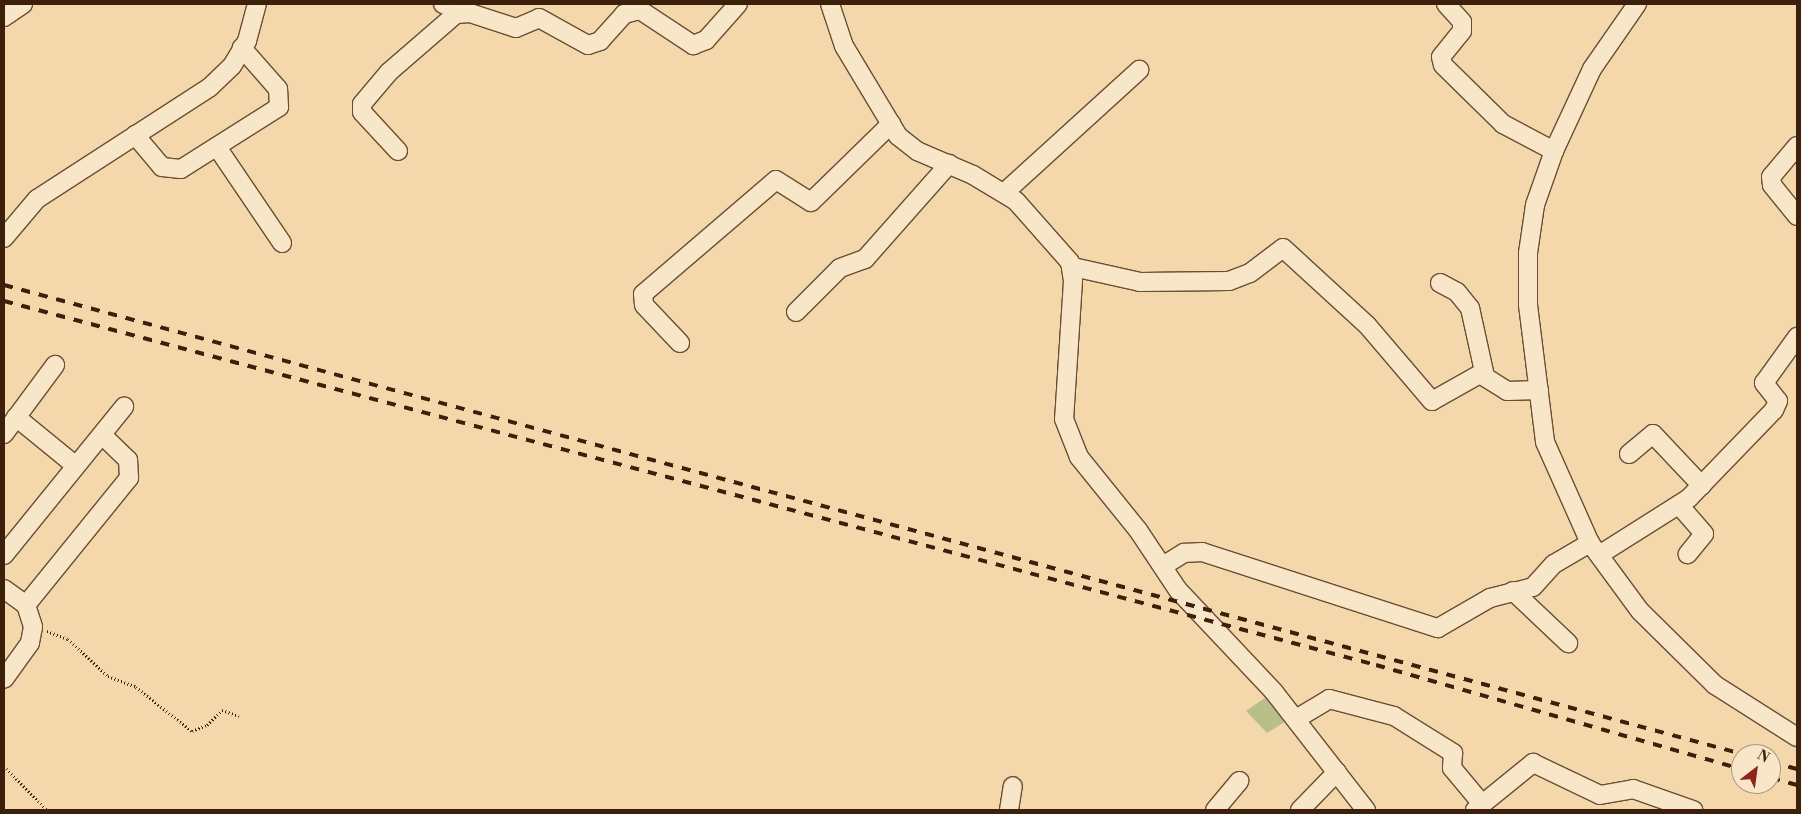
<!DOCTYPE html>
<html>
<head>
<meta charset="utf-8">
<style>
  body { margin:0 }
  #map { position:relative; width:1801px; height:814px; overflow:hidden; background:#f4d8ac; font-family:"Libre Bodoni",serif }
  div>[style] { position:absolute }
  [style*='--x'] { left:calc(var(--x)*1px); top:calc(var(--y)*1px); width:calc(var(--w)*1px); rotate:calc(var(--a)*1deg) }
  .green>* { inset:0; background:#b9bf8b }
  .path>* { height:2.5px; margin-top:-1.25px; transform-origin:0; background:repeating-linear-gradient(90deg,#3c200b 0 1px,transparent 0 3.5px) }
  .roads { filter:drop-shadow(1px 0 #6a4e33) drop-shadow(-1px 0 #6a4e33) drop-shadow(0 1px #6a4e33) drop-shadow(0 -1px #6a4e33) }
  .minor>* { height:18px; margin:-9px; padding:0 9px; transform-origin:9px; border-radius:9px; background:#f8e6c9 }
  .rail>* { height:4px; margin-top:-2px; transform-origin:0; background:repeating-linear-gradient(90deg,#3c200b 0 9px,transparent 0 18px) }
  span { translate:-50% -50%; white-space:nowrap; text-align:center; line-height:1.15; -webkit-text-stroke:4.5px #f8e6c9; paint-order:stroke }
  .frame { position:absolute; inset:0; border:5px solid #3c200b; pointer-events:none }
  .north { position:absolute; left:1731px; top:744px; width:50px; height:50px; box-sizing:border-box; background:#f8e6c9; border:1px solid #ad977d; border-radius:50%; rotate:30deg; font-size:14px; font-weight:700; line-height:20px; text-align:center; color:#3c200b }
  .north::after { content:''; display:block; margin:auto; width:18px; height:22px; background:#8f2418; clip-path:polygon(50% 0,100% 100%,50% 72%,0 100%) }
</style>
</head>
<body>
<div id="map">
  <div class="green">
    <i style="clip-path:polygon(1269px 695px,1291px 718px,1267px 733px,1246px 711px)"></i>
  </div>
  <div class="path">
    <i style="--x:47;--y:631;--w:22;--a:21"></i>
    <i style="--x:68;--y:639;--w:54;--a:42.8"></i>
    <i style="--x:108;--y:676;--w:30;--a:21"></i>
    <i style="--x:136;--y:687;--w:71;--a:38.2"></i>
    <i style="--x:192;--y:731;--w:16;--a:-22"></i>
    <i style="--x:207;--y:725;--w:21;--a:-45"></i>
    <i style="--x:222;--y:710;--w:18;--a:19"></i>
    <i style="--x:4;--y:766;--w:62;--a:45.7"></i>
  </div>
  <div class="roads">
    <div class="minor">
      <i style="--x:443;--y:4;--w:21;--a:23"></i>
      <i style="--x:830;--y:4;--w:44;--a:71.6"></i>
      <i style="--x:844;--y:46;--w:105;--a:59"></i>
      <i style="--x:898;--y:136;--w:24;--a:38"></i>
      <i style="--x:917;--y:151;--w:61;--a:23.2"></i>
      <i style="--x:973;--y:175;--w:50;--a:31.2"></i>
      <i style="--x:1016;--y:201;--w:81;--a:48.5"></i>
      <i style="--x:1070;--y:262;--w:19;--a:81"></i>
      <i style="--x:1073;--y:281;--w:138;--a:93.7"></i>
      <i style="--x:1064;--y:419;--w:41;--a:68.5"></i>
      <i style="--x:1079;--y:457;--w:94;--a:51.1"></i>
      <i style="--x:1138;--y:530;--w:72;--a:56.3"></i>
      <i style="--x:1178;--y:590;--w:140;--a:46.7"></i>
      <i style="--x:1274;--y:692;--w:150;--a:52.1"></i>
      <i style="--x:1446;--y:4;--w:24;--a:48"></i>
      <i style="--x:1462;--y:22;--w:9;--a:90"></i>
      <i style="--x:1462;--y:31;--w:33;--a:129"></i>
      <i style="--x:1441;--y:57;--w:8;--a:76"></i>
      <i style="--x:1443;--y:65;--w:84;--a:44.5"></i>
      <i style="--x:1503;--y:124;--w:58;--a:27.9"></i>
      <i style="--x:1637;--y:4;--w:79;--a:124.7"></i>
      <i style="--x:1592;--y:69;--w:90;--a:114.9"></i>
      <i style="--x:1554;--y:151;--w:57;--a:109.4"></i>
      <i style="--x:1535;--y:205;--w:49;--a:98.3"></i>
      <i style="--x:1528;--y:253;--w:52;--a:90"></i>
      <i style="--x:1528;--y:305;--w:138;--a:82.9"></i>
      <i style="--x:1545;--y:442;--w:111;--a:66"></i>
      <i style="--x:1590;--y:543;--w:84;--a:53.7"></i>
      <i style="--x:1640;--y:611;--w:105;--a:44.6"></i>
      <i style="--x:1715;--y:685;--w:97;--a:32.4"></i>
      <i style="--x:4;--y:17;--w:23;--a:-34"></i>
      <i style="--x:135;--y:135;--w:42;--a:49.8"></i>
      <i style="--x:162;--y:167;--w:19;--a:6"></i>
      <i style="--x:181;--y:169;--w:116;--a:-32.3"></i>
      <i style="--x:279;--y:107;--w:18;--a:-93"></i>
      <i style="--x:278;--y:89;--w:55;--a:-131.3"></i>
      <i style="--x:1797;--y:146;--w:40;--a:130"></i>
      <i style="--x:1771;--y:177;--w:8;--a:83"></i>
      <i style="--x:1772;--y:185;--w:40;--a:51"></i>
      <i style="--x:217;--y:147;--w:116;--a:55.9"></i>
      <i style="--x:398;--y:151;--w:53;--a:-132.7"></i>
      <i style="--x:362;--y:112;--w:8;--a:-90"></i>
      <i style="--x:362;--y:104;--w:42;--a:-49.8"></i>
      <i style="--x:389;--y:72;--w:89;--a:-40.9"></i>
      <i style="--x:456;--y:14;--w:14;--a:-4"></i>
      <i style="--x:470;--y:13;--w:48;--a:18.1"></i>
      <i style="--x:516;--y:28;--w:25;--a:-23"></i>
      <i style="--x:539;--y:18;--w:56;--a:28.9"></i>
      <i style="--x:588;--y:45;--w:13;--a:-18"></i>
      <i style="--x:600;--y:41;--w:36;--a:-48"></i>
      <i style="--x:624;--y:14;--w:16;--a:-14"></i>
      <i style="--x:640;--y:10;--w:64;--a:33.4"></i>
      <i style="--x:693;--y:45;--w:14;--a:-21"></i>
      <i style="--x:706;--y:40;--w:48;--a:-48.4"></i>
      <i style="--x:1004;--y:193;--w:183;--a:-42.3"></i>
      <i style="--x:4;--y:238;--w:51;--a:-49.8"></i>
      <i style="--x:37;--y:199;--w:206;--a:-32.9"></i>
      <i style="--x:210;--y:87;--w:30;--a:-44"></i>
      <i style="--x:232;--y:66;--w:29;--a:-59"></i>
      <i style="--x:247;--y:41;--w:38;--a:-75"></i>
      <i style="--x:1073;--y:267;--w:69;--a:12.6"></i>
      <i style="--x:1140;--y:282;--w:89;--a:-0.6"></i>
      <i style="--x:1229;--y:281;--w:22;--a:-21"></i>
      <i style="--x:1250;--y:273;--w:41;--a:-37.1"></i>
      <i style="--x:1283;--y:248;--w:114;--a:42.5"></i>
      <i style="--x:1367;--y:325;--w:100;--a:49.5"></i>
      <i style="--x:1432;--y:401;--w:55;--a:-29.4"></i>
      <i style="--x:1480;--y:374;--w:32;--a:32"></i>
      <i style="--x:1507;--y:391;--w:32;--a:-2"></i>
      <i style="--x:1440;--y:283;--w:19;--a:28"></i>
      <i style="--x:1457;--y:292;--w:21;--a:51"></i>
      <i style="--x:1470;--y:308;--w:70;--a:77.6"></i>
      <i style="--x:796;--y:312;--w:62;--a:-45"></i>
      <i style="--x:840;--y:268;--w:27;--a:-20"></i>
      <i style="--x:865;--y:259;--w:127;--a:-48.5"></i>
      <i style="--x:680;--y:343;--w:52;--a:-133.5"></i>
      <i style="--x:644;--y:305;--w:11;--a:-95"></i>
      <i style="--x:643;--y:294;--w:175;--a:-40.6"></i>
      <i style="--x:776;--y:180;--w:41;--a:32.2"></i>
      <i style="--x:811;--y:202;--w:112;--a:-44.3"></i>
      <i style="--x:16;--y:417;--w:77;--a:39.2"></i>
      <i style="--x:4;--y:434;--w:86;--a:-53.5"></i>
      <i style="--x:1629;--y:454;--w:31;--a:-40"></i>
      <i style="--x:1653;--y:434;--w:71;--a:46.7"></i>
      <i style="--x:1679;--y:505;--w:38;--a:49"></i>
      <i style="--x:1704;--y:534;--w:26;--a:129"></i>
      <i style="--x:4;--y:555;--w:191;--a:-51"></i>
      <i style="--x:1599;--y:555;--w:107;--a:-32.3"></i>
      <i style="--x:1689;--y:498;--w:122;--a:-46"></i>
      <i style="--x:1774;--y:410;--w:10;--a:-66"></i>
      <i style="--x:1778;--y:401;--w:23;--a:-128"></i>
      <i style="--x:1764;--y:383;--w:57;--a:-54.3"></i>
      <i style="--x:1163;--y:566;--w:25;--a:-32"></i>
      <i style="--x:1184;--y:553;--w:18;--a:-3"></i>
      <i style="--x:1202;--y:552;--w:248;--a:17.9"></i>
      <i style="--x:1438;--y:628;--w:60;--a:-30"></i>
      <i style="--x:1490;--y:598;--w:44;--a:-14.3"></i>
      <i style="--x:1533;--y:587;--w:31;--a:-48"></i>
      <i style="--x:1554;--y:564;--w:42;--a:-30.3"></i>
      <i style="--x:4;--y:589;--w:27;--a:36"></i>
      <i style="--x:26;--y:605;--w:23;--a:72"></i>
      <i style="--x:33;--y:627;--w:16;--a:101"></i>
      <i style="--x:30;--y:643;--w:44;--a:125.8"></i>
      <i style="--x:1513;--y:591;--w:76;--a:43.4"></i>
      <i style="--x:26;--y:605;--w:164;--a:-51"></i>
      <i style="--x:129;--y:478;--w:18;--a:-93"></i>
      <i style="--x:128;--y:460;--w:36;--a:-136"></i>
      <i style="--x:1296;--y:719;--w:39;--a:-31"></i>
      <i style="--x:1329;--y:699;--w:67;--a:14.7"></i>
      <i style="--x:1394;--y:716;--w:70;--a:32.1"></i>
      <i style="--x:1453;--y:753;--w:15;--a:94"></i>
      <i style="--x:1452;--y:768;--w:47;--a:50.2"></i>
      <i style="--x:1009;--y:810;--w:24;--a:-81"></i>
      <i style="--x:1215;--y:810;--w:38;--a:-50"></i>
      <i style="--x:1300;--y:810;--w:53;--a:-45.8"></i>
      <i style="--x:1475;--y:810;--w:75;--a:-39"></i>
      <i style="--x:1533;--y:763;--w:74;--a:25.5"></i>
      <i style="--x:1600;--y:795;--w:34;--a:-10"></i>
      <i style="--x:1633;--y:789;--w:64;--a:19.3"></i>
    </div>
  </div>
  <div class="rail">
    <i style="--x:4;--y:285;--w:1800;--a:15.1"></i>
    <i style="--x:4;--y:301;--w:1419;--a:14.86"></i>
    <i style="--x:1376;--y:665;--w:380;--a:15.9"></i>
    <i style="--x:1771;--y:762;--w:27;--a:15"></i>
    <i style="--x:1771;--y:778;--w:27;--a:15"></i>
  </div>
  <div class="frame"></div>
  <div class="north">N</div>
</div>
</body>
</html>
